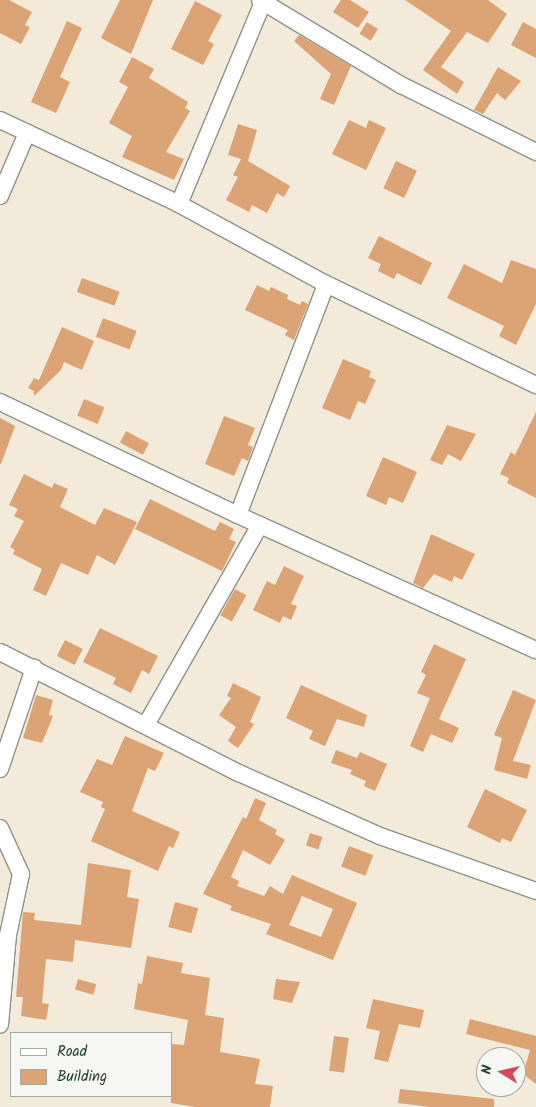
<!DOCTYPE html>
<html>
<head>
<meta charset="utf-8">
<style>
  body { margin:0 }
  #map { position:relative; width:536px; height:1107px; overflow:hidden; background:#f4eada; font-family:Kalam,sans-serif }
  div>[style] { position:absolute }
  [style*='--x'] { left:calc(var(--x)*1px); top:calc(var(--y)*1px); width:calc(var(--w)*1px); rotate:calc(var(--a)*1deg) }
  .building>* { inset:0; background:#dca374; transform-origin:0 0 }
  .roads { filter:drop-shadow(1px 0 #8a9487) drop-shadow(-1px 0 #8a9487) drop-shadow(0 1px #8a9487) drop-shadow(0 -1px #8a9487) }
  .minor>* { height:16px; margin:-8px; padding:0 8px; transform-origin:8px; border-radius:8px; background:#fff }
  span { translate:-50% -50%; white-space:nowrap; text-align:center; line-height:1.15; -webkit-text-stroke:4.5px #f6f6f2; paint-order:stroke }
  .legend { position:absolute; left:10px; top:1032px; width:162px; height:65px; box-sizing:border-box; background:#f6f6f2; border:1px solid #a0aca6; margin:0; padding:6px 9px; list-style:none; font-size:15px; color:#1f3d34 }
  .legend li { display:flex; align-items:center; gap:10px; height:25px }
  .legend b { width:25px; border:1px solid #a0aca6 }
  .north { position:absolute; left:476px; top:1047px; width:50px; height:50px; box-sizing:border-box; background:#f6f6f2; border:1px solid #a0aca6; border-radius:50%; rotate:279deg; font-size:14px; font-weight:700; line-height:20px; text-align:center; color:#1f3d34 }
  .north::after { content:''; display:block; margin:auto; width:18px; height:22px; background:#d1495b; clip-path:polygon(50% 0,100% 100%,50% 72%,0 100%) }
</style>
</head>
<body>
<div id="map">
  <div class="building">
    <i style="clip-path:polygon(0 0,9px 0,32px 12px,25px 25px,30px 27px,21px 44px,0 33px)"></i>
    <i style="clip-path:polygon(120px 0,153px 0,131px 54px,101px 38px)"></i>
    <i style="clip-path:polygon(341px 0,350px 0,369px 12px,358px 28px,333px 12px)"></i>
    <i style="clip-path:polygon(405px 0,488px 0,507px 14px,488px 43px,467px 32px,441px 67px,464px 82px,457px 94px,423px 70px,451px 31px)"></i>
    <i style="clip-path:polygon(195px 1px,222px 15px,208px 41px,214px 44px,203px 65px,171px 49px)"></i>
    <i style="clip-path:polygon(67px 21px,82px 28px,60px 77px,70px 82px,56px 113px,31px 102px)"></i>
    <i style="left:367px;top:22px;width:13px;height:14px;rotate:32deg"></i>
    <i style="clip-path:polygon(523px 22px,536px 29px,536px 58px,511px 45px)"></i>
    <i style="clip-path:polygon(299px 35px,351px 66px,334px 105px,320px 99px,331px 74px,294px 41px)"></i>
    <i style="clip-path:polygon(132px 57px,154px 69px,149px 78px,188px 102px,185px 108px,190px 111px,166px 152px,184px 159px,174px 180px,122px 157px,132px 136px,109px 123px,128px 87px,119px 82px)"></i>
    <i style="clip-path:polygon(498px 67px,521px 81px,505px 100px,497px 93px,483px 114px,474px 110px)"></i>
    <i style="clip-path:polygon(349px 120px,366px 128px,369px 120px,386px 128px,366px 170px,332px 154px)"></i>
    <i style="clip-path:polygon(238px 124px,257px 130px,248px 161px,290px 186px,284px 197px,277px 193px,267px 213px,252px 205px,249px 212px,226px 200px,238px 177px,233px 175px,241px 159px,228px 155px)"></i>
    <i style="left:396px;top:161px;width:23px;height:30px;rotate:25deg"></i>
    <i style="clip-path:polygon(379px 236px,432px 263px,421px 285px,397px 273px,394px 279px,378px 271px,381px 264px,368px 258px)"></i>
    <i style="clip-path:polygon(511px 260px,536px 269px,536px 304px,516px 345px,499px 336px,504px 326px,447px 298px,464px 264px,502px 283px)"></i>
    <i style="left:82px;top:278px;width:40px;height:15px;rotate:20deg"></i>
    <i style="clip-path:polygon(257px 285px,269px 291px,271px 287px,288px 295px,287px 299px,300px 305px,302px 301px,308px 304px,294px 340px,285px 335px,288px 330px,245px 310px)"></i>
    <i style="left:103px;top:318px;width:36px;height:20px;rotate:21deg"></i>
    <i style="clip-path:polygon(62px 327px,94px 341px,82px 370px,64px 362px,61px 370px,34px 396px,34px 391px,28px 388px,34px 378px,39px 380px)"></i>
    <i style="clip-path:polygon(343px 359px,371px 371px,369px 377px,376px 380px,365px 404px,358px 401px,350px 420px,322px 408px)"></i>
    <i style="left:84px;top:399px;width:22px;height:18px;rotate:22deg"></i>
    <i style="clip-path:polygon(536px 412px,536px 498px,507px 483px,509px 478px,500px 474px,511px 452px,515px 455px)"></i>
    <i style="clip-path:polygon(224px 416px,255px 428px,248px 445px,253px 447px,248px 461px,242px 458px,234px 476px,205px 464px)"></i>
    <i style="clip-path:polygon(0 418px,15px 426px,1px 464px,0 463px)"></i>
    <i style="clip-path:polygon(447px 425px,476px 434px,461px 461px,448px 454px,442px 465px,430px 460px)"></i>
    <i style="left:126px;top:431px;width:26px;height:13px;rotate:28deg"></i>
    <i style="clip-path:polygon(383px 457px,417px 472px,403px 503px,389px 497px,386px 505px,366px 496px)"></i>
    <i style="clip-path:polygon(24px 474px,52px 488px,54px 483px,68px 489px,60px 507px,95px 525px,104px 508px,137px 522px,115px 565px,97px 555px,88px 575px,61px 563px,46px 596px,33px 590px,42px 569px,13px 554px,15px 550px,10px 547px,24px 521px,14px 516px,18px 509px,9px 505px)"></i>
    <i style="clip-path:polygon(150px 499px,215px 531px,220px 522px,234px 529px,229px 539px,236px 542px,222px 571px,135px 529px)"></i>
    <i style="clip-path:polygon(431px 534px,475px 554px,462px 580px,454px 576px,452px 582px,434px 574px,423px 588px,413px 583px)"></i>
    <i style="clip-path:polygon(284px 566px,304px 576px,291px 604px,297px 606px,291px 620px,283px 616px,280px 623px,253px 610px,267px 581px,275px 585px)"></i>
    <i style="left:235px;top:589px;width:13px;height:30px;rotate:29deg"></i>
    <i style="clip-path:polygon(100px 628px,158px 656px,149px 674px,142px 670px,131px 693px,113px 684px,116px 678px,83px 662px)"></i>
    <i style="left:65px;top:640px;width:20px;height:18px;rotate:27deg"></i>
    <i style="clip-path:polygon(434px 644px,466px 659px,439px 719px,459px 728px,452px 743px,431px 734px,423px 752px,410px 746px,430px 698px,417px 693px,426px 675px,421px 672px)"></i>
    <i style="clip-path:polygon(233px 683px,261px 697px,250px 722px,254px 724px,238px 748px,228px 741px,236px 727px,219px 715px,231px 698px,227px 696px)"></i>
    <i style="clip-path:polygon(301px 685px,367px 715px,364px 727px,337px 719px,325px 746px,309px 739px,313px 731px,286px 718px)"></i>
    <i style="clip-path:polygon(513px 690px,536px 700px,513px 761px,531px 765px,527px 779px,494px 770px,502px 738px,494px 735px)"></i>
    <i style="clip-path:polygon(36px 695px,53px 700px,49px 715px,53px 716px,42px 743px,23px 738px)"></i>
    <i style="clip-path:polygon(125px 736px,164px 753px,155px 771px,148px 768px,132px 811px,180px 832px,173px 848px,169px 846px,158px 871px,91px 841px,105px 809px,101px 807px,103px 802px,80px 792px,97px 759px,112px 765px)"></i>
    <i style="clip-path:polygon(336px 750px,357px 758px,360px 752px,387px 764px,375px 791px,364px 786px,366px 781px,350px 774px,352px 770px,331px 763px)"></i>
    <i style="clip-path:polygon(485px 789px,527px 810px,511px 842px,502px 838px,500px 843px,467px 827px)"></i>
    <i style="clip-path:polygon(evenodd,255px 798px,266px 803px,259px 820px,277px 830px,275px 834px,285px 840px,270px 865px,243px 850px,231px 877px,239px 881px,237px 886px,264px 896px,270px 886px,283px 894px,292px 875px,357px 903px,333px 960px,266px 934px,271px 924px,230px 910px,232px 906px,203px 894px,243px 817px,246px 819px,255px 798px,302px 896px,333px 909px,321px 937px,289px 925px,302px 896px)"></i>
    <i style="left:310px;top:833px;width:13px;height:13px;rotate:18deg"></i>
    <i style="left:349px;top:846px;width:26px;height:22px;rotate:21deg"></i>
    <i style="clip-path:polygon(88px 863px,131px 870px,127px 897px,139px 899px,131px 948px,75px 940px,73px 962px,46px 959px,42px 1003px,49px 1004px,46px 1020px,21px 1016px,23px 997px,16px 997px,23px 912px,35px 913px,34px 920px,81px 925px)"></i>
    <i style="left:175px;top:902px;width:24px;height:26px;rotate:15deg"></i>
    <i style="clip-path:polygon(147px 956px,183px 963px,181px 973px,210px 978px,205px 1015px,224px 1018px,220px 1052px,260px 1059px,255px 1084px,273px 1086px,270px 1107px,195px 1107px,171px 1103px,171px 1044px,184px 1045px,188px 1020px,134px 1009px,138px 983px,142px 984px)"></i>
    <i style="left:78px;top:979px;width:19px;height:11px;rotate:16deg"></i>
    <i style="clip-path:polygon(276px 979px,300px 982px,292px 1003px,273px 999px)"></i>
    <i style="clip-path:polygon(373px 999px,424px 1010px,420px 1028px,399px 1024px,388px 1062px,374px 1059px,380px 1031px,366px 1028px)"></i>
    <i style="clip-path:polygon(470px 1019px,536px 1036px,536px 1084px,523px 1074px,530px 1050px,466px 1034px)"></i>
    <i style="left:334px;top:1036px;width:15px;height:35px;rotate:8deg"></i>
    <i style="clip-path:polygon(400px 1089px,494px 1099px,494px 1107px,430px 1107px,398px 1103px)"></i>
  </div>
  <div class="roads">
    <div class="minor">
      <i style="--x:260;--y:0;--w:165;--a:31.1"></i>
      <i style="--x:401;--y:85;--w:151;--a:26.4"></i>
      <i style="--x:0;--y:120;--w:198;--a:25.1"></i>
      <i style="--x:179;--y:204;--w:167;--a:28.6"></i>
      <i style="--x:326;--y:284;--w:233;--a:25.7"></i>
      <i style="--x:0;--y:196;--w:69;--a:-66.8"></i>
      <i style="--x:179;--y:204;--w:219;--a:-67.4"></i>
      <i style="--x:0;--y:402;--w:263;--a:25.4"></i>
      <i style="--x:238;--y:515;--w:327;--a:24.4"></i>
      <i style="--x:238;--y:515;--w:247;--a:-69.1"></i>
      <i style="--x:0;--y:652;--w:268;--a:26.9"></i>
      <i style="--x:239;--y:773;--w:154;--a:24.1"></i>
      <i style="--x:380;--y:836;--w:165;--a:19.4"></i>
      <i style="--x:147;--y:723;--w:228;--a:-60.3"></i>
      <i style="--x:0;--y:769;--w:107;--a:-71.4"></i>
      <i style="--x:0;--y:828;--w:51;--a:65.5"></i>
      <i style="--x:21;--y:874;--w:62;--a:102"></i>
      <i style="--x:8;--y:935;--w:90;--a:95.1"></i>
    </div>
  </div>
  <ul class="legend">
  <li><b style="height:6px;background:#fff"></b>Road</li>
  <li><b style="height:14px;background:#dca374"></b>Building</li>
  </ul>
  <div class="north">N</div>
</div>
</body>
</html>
